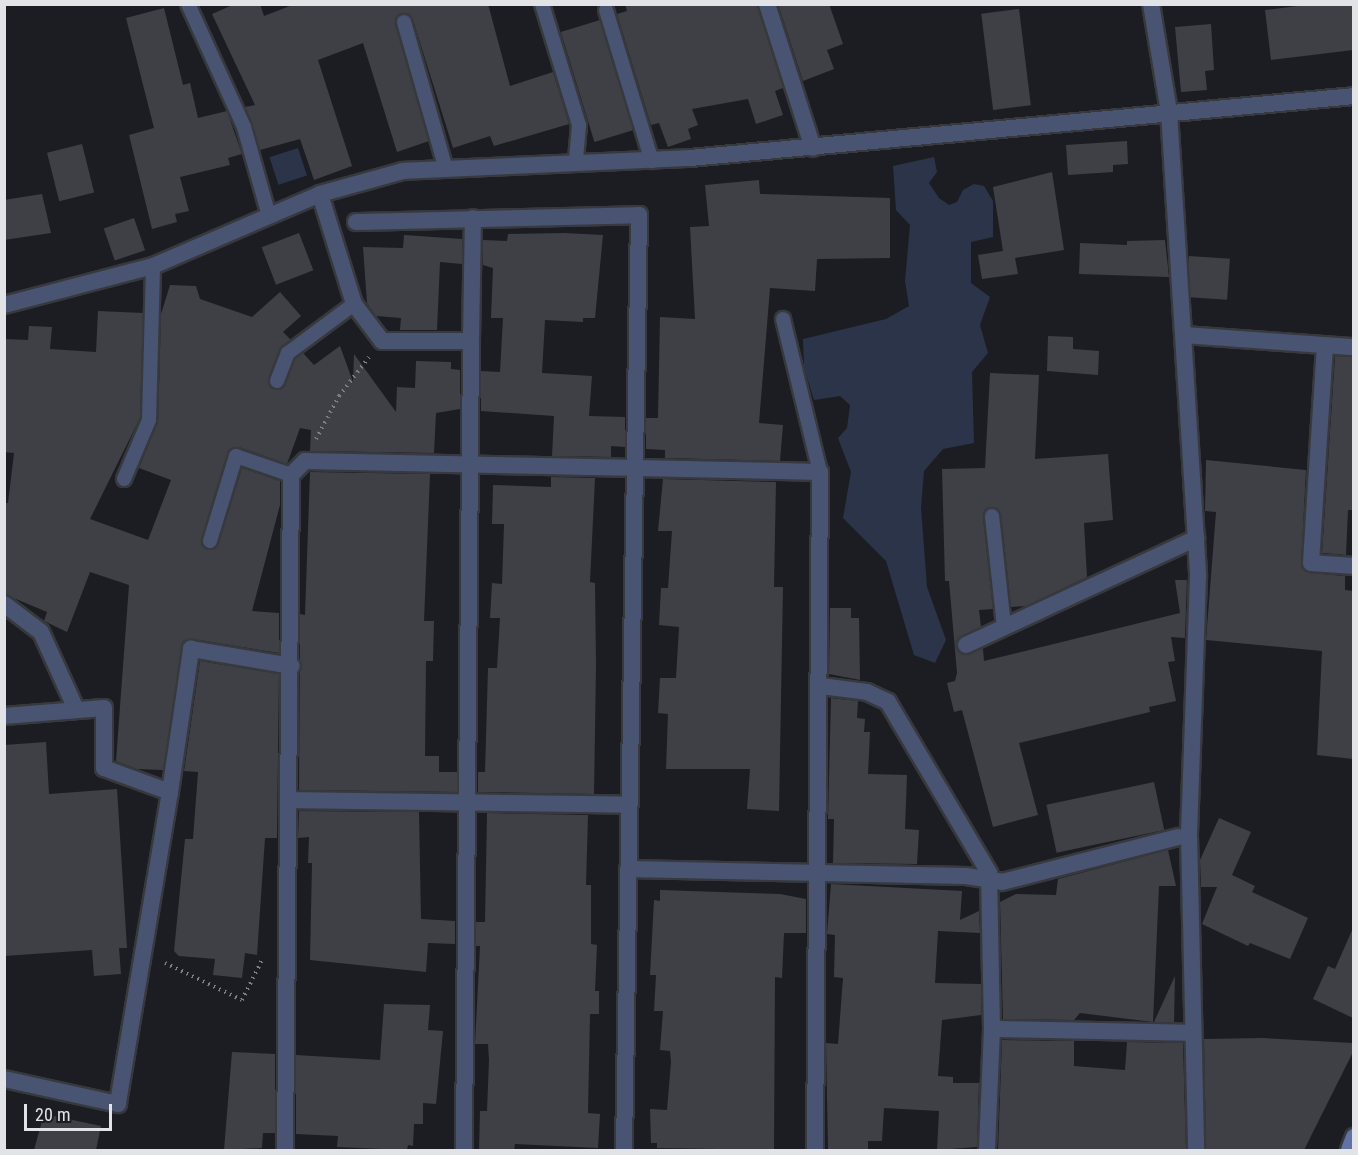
<!DOCTYPE html>
<html>
<head>
<meta charset="utf-8">
<style>
  body { margin:0 }
  #map { position:relative; width:1358px; height:1155px; overflow:hidden; background:#1b1d22; font-family:"Roboto Condensed",sans-serif }
  div>[style] { position:absolute }
  [style*='--x'] { left:calc(var(--x)*1px); top:calc(var(--y)*1px); width:calc(var(--w)*1px); rotate:calc(var(--a)*1deg) }
  .green>* { inset:0; background:#2c3449; transform-origin:0 0 }
  .building>* { inset:0; background:#3e4046; transform-origin:0 0 }
  .path>* { height:4px; margin-top:-2px; transform-origin:0; background:repeating-linear-gradient(90deg,#7f8084 0 1.5px,transparent 0 6px) }
  .roads { filter:drop-shadow(2px 0 #37393d) drop-shadow(-2px 0 #37393d) drop-shadow(0 2px #37393d) drop-shadow(0 -2px #37393d) }
  .service>* { height:14px; margin:-7px; padding:0 7px; transform-origin:7px; border-radius:7px; background:#495473 }
  .minor>* { height:16px; margin:-8px; padding:0 8px; transform-origin:8px; border-radius:8px; background:#495473 }
  .tertiary>* { height:16px; margin:-8px; padding:0 8px; transform-origin:8px; border-radius:8px; background:#495473 }
  .secondary>* { height:16px; margin:-8px; padding:0 8px; transform-origin:8px; border-radius:8px; background:#6173a4 }
  span { translate:-50% -50%; white-space:nowrap; text-align:center; line-height:1.15; -webkit-text-stroke:6px #1b1d22; paint-order:stroke }
  .frame { position:absolute; inset:0; border:6px solid #e2e3e6; pointer-events:none }
  .scale { position:absolute; left:24px; top:1104px; width:88px; height:27px; box-sizing:border-box; border:3px solid #e2e3e6; border-top:0; padding-left:8px; font-size:18px; line-height:21px; white-space:nowrap; color:#e2e3e6; -webkit-text-stroke:4px #1b1d22; paint-order:stroke }
</style>
</head>
<body>
<div id="map">
  <div class="green">
    <i style="left:298px;top:148px;width:29px;height:30px;rotate:72deg"></i>
    <i style="clip-path:polygon(934px 157px,937px 172px,929px 183px,939px 198px,949px 205px,957px 202px,963px 190px,974px 184px,984px 186px,993px 201px,993px 237px,971px 242px,971px 283px,990px 297px,980px 325px,988px 353px,972px 372px,974px 443px,943px 449px,924px 471px,921px 507px,927px 587px,946px 640px,935px 663px,914px 655px,886px 561px,843px 518px,851px 472px,838px 438px,847px 428px,850px 405px,840px 396px,814px 400px,804px 368px,803px 339px,886px 319px,909px 306px,905px 281px,910px 225px,896px 210px,893px 166px)"></i>
  </div>
  <div class="building">
    <i style="clip-path:polygon(235px 4px,260px 4px,264px 16px,295px 4px,488px 4px,510px 86px,553px 72px,569px 124px,494px 146px,490px 136px,453px 148px,413px 20px,402px 13px,395px 24px,429px 141px,397px 152px,363px 43px,318px 60px,352px 166px,314px 180px,300px 139px,260px 150px,245px 107px,255px 105px,212px 14px)"></i>
    <i style="clip-path:polygon(625px 4px,757px 4px,783px 88px,775px 91px,783px 115px,756px 124px,748px 99px,692px 109px,698px 125px,688px 129px,691px 139px,668px 147px,659px 123px,651px 125px,617px 14px,627px 11px)"></i>
    <i style="clip-path:polygon(778px 4px,829px 4px,843px 44px,827px 50px,834px 69px,803px 81px)"></i>
    <i style="clip-path:polygon(1314px 4px,1353px 4px,1353px 50px,1271px 60px,1265px 10px)"></i>
    <i style="clip-path:polygon(164px 8px,183px 85px,190px 83px,198px 118px,227px 111px,242px 154px,228px 158px,230px 165px,180px 177px,189px 211px,175px 214px,177px 222px,152px 229px,129px 135px,154px 128px,126px 18px)"></i>
    <i style="left:1019px;top:9px;width:97px;height:38px;rotate:83deg"></i>
    <i style="left:600px;top:20px;width:115px;height:41px;rotate:73deg"></i>
    <i style="clip-path:polygon(1211px 24px,1214px 70px,1205px 71px,1207px 90px,1181px 92px,1175px 27px)"></i>
    <i style="clip-path:polygon(1127px 141px,1128px 164px,1113px 165px,1113px 172px,1068px 175px,1066px 145px)"></i>
    <i style="left:82px;top:144px;width:50px;height:36px;rotate:76deg"></i>
    <i style="clip-path:polygon(1052px 172px,1064px 250px,1015px 258px,1018px 274px,982px 279px,978px 255px,1003px 251px,993px 187px)"></i>
    <i style="clip-path:polygon(759px 180px,760px 194px,890px 198px,890px 258px,817px 259px,815px 291px,770px 288px,759px 423px,783px 425px,780px 461px,665px 458px,665px 450px,646px 449px,646px 418px,658px 418px,660px 317px,695px 319px,690px 227px,709px 226px,705px 185px)"></i>
    <i style="clip-path:polygon(42px 194px,51px 233px,4px 240px,4px 200px)"></i>
    <i style="left:134px;top:218px;width:34px;height:32px;rotate:71deg"></i>
    <i style="left:299px;top:233px;width:40px;height:40px;rotate:69deg"></i>
    <i style="clip-path:polygon(564px 233px,603px 235px,595px 318px,583px 318px,583px 322px,545px 320px,542px 373px,592px 376px,589px 416px,625px 417px,625px 447px,611px 446px,611px 457px,552px 456px,554px 416px,481px 411px,481px 371px,500px 372px,503px 318px,491px 318px,493px 268px,483px 265px,483px 240px,507px 241px,508px 234px)"></i>
    <i style="clip-path:polygon(404px 235px,462px 239px,462px 264px,440px 262px,437px 330px,400px 330px,401px 318px,376px 316px,367px 303px,363px 247px,403px 248px)"></i>
    <i style="clip-path:polygon(1165px 240px,1169px 277px,1079px 274px,1080px 243px,1127px 245px,1127px 241px)"></i>
    <i style="left:1189px;top:256px;width:41px;height:41px;rotate:4deg"></i>
    <i style="clip-path:polygon(170px 285px,196px 286px,200px 299px,252px 317px,280px 292px,301px 316px,283px 332px,291px 340px,280px 349px,269px 378px,273px 389px,283px 388px,295px 359px,303px 353px,314px 365px,340px 346px,353px 382px,354px 354px,396px 412px,397px 387px,415px 388px,416px 361px,451px 362px,451px 369px,460px 370px,460px 409px,436px 413px,434px 453px,310px 451px,311px 430px,300px 428px,287px 464px,239px 447px,230px 450px,201px 544px,208px 550px,218px 544px,242px 468px,280px 481px,280px 505px,252px 611px,279px 613px,279px 653px,193px 639px,183px 642px,163px 770px,137px 769px,116px 761px,129px 585px,90px 572px,67px 632px,44px 621px,47px 612px,4px 594px,4px 503px,8px 503px,14px 453px,4px 452px,4px 339px,28px 340px,29px 326px,52px 327px,50px 349px,96px 352px,98px 311px,143px 313px,140px 418px,90px 519px,148px 540px,171px 480px,139px 468px,158px 421px,161px 314px)"></i>
    <i style="clip-path:polygon(1048px 336px,1073px 337px,1073px 349px,1099px 351px,1098px 375px,1047px 371px)"></i>
    <i style="clip-path:polygon(1335px 356px,1353px 357px,1353px 510px,1348px 510px,1346px 555px,1322px 553px)"></i>
    <i style="clip-path:polygon(990px 373px,1039px 375px,1035px 459px,1108px 454px,1113px 520px,1084px 523px,1087px 577px,1026px 606px,1011px 607px,1001px 514px,995px 508px,986px 509px,983px 517px,993px 609px,979px 610px,981px 627px,958px 639px,960px 653px,983px 649px,984px 661px,1180px 613px,1175px 580px,1187px 580px,1185px 638px,1171px 637px,1175px 661px,1168px 662px,1176px 701px,1149px 707px,1150px 712px,1019px 743px,1038px 815px,993px 827px,962px 710px,954px 712px,947px 683px,955px 681px,957px 673px,949px 581px,945px 581px,942px 469px,985px 468px)"></i>
    <i style="clip-path:polygon(1206px 460px,1306px 470px,1301px 567px,1310px 573px,1345px 576px,1345px 590px,1353px 591px,1353px 759px,1317px 755px,1322px 651px,1206px 640px,1216px 512px,1205px 511px)"></i>
    <i style="clip-path:polygon(310px 472px,430px 474px,424px 621px,434px 621px,433px 661px,426px 661px,425px 756px,439px 756px,439px 772px,457px 772px,457px 792px,299px 790px,300px 614px,305px 615px)"></i>
    <i style="clip-path:polygon(551px 477px,595px 478px,590px 582px,595px 583px,596px 666px,594px 794px,478px 792px,478px 772px,485px 772px,488px 668px,497px 668px,500px 618px,490px 618px,492px 583px,502px 584px,504px 524px,492px 524px,493px 485px,551px 487px)"></i>
    <i style="clip-path:polygon(663px 479px,776px 482px,774px 587px,783px 587px,779px 811px,747px 809px,750px 769px,666px 769px,668px 714px,658px 713px,660px 678px,676px 678px,679px 627px,659px 625px,661px 588px,668px 588px,672px 531px,658px 531px)"></i>
    <i style="clip-path:polygon(830px 608px,851px 608px,851px 618px,859px 618px,860px 680px,829px 674px)"></i>
    <i style="clip-path:polygon(200px 661px,279px 674px,277px 838px,265px 838px,257px 955px,245px 953px,242px 978px,213px 975px,215px 959px,179px 956px,174px 951px,185px 839px,193px 839px,198px 772px,184px 771px)"></i>
    <i style="clip-path:polygon(831px 698px,858px 701px,857px 718px,865px 719px,864px 732px,870px 732px,868px 774px,907px 775px,905px 829px,919px 830px,917px 864px,833px 863px,834px 819px,828px 819px)"></i>
    <i style="clip-path:polygon(46px 742px,49px 794px,117px 789px,127px 948px,119px 948px,121px 974px,94px 976px,92px 950px,4px 956px,4px 745px)"></i>
    <i style="left:1154px;top:782px;width:49px;height:110px;rotate:78deg"></i>
    <i style="clip-path:polygon(299px 811px,419px 812px,421px 919px,455px 921px,455px 944px,428px 943px,426px 972px,310px 960px,312px 863px,308px 863px,309px 837px,298px 838px)"></i>
    <i style="clip-path:polygon(487px 813px,588px 815px,586px 885px,591px 885px,591px 944px,597px 945px,595px 991px,599px 991px,599px 1014px,590px 1014px,588px 1113px,600px 1114px,598px 1148px,515px 1144px,514px 1150px,479px 1150px,480px 1111px,487px 1111px,489px 1060px,488px 1044px,475px 1044px,480px 946px,476px 946px,476px 922px,485px 922px)"></i>
    <i style="clip-path:polygon(1219px 818px,1251px 832px,1232px 875px,1255px 886px,1252px 892px,1308px 918px,1290px 959px,1250px 943px,1248px 946px,1202px 924px,1217px 887px,1201px 887px,1200px 860px)"></i>
    <i style="clip-path:polygon(1168px 850px,1176px 886px,1159px 886px,1153px 1022px,1080px 1013px,1074px 1020px,1003px 1019px,1000px 902px,1016px 894px,1056px 895px,1058px 879px)"></i>
    <i style="clip-path:polygon(831px 884px,962px 891px,960px 920px,979px 911px,980px 933px,938px 931px,935px 983px,981px 984px,981px 1015px,942px 1020px,938px 1076px,953px 1077px,953px 1083px,979px 1083px,977px 1147px,937px 1150px,939px 1111px,884px 1108px,882px 1141px,868px 1141px,868px 1150px,828px 1150px,826px 1043px,838px 1044px,843px 978px,834px 977px,835px 935px,827px 934px)"></i>
    <i style="clip-path:polygon(660px 890px,780px 894px,806px 899px,806px 933px,784px 933px,782px 978px,775px 977px,774px 1150px,657px 1148px,657px 1143px,651px 1143px,650px 1109px,667px 1110px,671px 1062px,670px 1051px,660px 1050px,663px 1011px,654px 1011px,656px 975px,650px 975px,654px 900px,660px 901px)"></i>
    <i style="clip-path:polygon(1353px 928px,1353px 1018px,1313px 999px,1328px 966px,1335px 969px)"></i>
    <i style="clip-path:polygon(1175px 976px,1174px 1022px,1154px 1022px)"></i>
    <i style="clip-path:polygon(384px 1004px,430px 1005px,428px 1030px,443px 1031px,436px 1104px,423px 1103px,423px 1124px,414px 1124px,413px 1146px,408px 1145px,407px 1150px,337px 1147px,338px 1136px,296px 1134px,296px 1055px,380px 1060px)"></i>
    <i style="clip-path:polygon(1263px 1038px,1353px 1043px,1353px 1052px,1304px 1150px,1206px 1150px,1204px 1039px)"></i>
    <i style="clip-path:polygon(1002px 1040px,1074px 1041px,1074px 1066px,1125px 1070px,1127px 1042px,1183px 1043px,1186px 1150px,998px 1149px)"></i>
    <i style="clip-path:polygon(232px 1052px,275px 1054px,275px 1133px,263px 1133px,262px 1148px,224px 1150px)"></i>
    <i style="clip-path:polygon(44px 1114px,101px 1126px,96px 1150px,34px 1150px)"></i>
  </div>
  <div class="path">
    <i style="--x:316;--y:439;--w:49;--a:-61.9"></i>
    <i style="--x:339;--y:396;--w:49;--a:-52.4"></i>
    <i style="--x:165;--y:963;--w:85;--a:25.7"></i>
    <i style="--x:242;--y:1000;--w:45;--a:-63.4"></i>
  </div>
  <div class="roads">
    <div class="service">
      <i style="--x:188;--y:4;--w:135;--a:65.5"></i>
      <i style="--x:244;--y:127;--w:92;--a:74.3"></i>
      <i style="--x:542;--y:4;--w:127;--a:73"></i>
      <i style="--x:579;--y:125;--w:38;--a:95"></i>
      <i style="--x:606;--y:10;--w:158;--a:73.1"></i>
      <i style="--x:404;--y:22;--w:150;--a:74.1"></i>
      <i style="--x:783;--y:319;--w:157;--a:76.4"></i>
      <i style="--x:277;--y:381;--w:30;--a:-69"></i>
      <i style="--x:288;--y:353;--w:82;--a:-36.6"></i>
      <i style="--x:124;--y:479;--w:64;--a:-67"></i>
      <i style="--x:149;--y:420;--w:154;--a:-88.5"></i>
      <i style="--x:992;--y:516;--w:112;--a:83.8"></i>
      <i style="--x:210;--y:541;--w:89;--a:-73"></i>
      <i style="--x:236;--y:456;--w:58;--a:19.1"></i>
    </div>
    <div class="minor">
      <i style="--x:767;--y:4;--w:151;--a:72.3"></i>
      <i style="--x:1151;--y:4;--w:109;--a:80.5"></i>
      <i style="--x:1169;--y:112;--w:466;--a:86.4"></i>
      <i style="--x:1198;--y:577;--w:257;--a:92"></i>
      <i style="--x:1189;--y:834;--w:316;--a:88.7"></i>
      <i style="--x:320;--y:194;--w:115;--a:72.8"></i>
      <i style="--x:354;--y:304;--w:46;--a:52.9"></i>
      <i style="--x:382;--y:341;--w:89;--a:0"></i>
      <i style="--x:471;--y:341;--w:809;--a:90.5"></i>
      <i style="--x:356;--y:222;--w:283;--a:-1.4"></i>
      <i style="--x:639;--y:215;--w:935;--a:90.92"></i>
      <i style="--x:1185;--y:335;--w:169;--a:4.1"></i>
      <i style="--x:471;--y:341;--w:123;--a:-89.1"></i>
      <i style="--x:1325;--y:346;--w:217;--a:93.7"></i>
      <i style="--x:1311;--y:563;--w:43;--a:4"></i>
      <i style="--x:4;--y:604;--w:46;--a:37.1"></i>
      <i style="--x:41;--y:632;--w:85;--a:65.6"></i>
      <i style="--x:966;--y:645;--w:254;--a:-24.9"></i>
      <i style="--x:821;--y:686;--w:46;--a:7.4"></i>
      <i style="--x:867;--y:692;--w:23;--a:25"></i>
      <i style="--x:888;--y:702;--w:199;--a:59.4"></i>
      <i style="--x:989;--y:873;--w:156;--a:88.9"></i>
      <i style="--x:992;--y:1029;--w:121;--a:92.4"></i>
      <i style="--x:4;--y:716;--w:100;--a:-4.6"></i>
      <i style="--x:104;--y:708;--w:60;--a:90"></i>
      <i style="--x:104;--y:768;--w:70;--a:20"></i>
      <i style="--x:170;--y:792;--w:316;--a:99.5"></i>
      <i style="--x:118;--y:1104;--w:117;--a:-167.6"></i>
      <i style="--x:170;--y:792;--w:145;--a:-81.6"></i>
      <i style="--x:191;--y:649;--w:102;--a:9.6"></i>
      <i style="--x:291;--y:800;--w:338;--a:0.8"></i>
      <i style="--x:628;--y:869;--w:338;--a:1.2"></i>
      <i style="--x:966;--y:876;--w:36;--a:9"></i>
      <i style="--x:1002;--y:882;--w:182;--a:-14.3"></i>
      <i style="--x:992;--y:1029;--w:200;--a:1.1"></i>
      <i style="--x:285;--y:1150;--w:675;--a:-89.49"></i>
      <i style="--x:291;--y:475;--w:20;--a:-45"></i>
      <i style="--x:305;--y:461;--w:515;--a:1.22"></i>
      <i style="--x:820;--y:472;--w:678;--a:90.42"></i>
    </div>
    <div class="tertiary">
      <i style="--x:4;--y:305;--w:154;--a:-14.7"></i>
      <i style="--x:153;--y:266;--w:182;--a:-23.3"></i>
      <i style="--x:320;--y:194;--w:86;--a:-15.5"></i>
      <i style="--x:403;--y:171;--w:287;--a:-2.6"></i>
      <i style="--x:690;--y:158;--w:667;--a:-5.33"></i>
    </div>
    <div class="secondary">
      <i style="--x:1349;--y:1150;--w:14;--a:-69"></i>
    </div>
  </div>
  <div class="frame"></div>
  <div class="scale">20 m</div>
</div>
</body>
</html>
